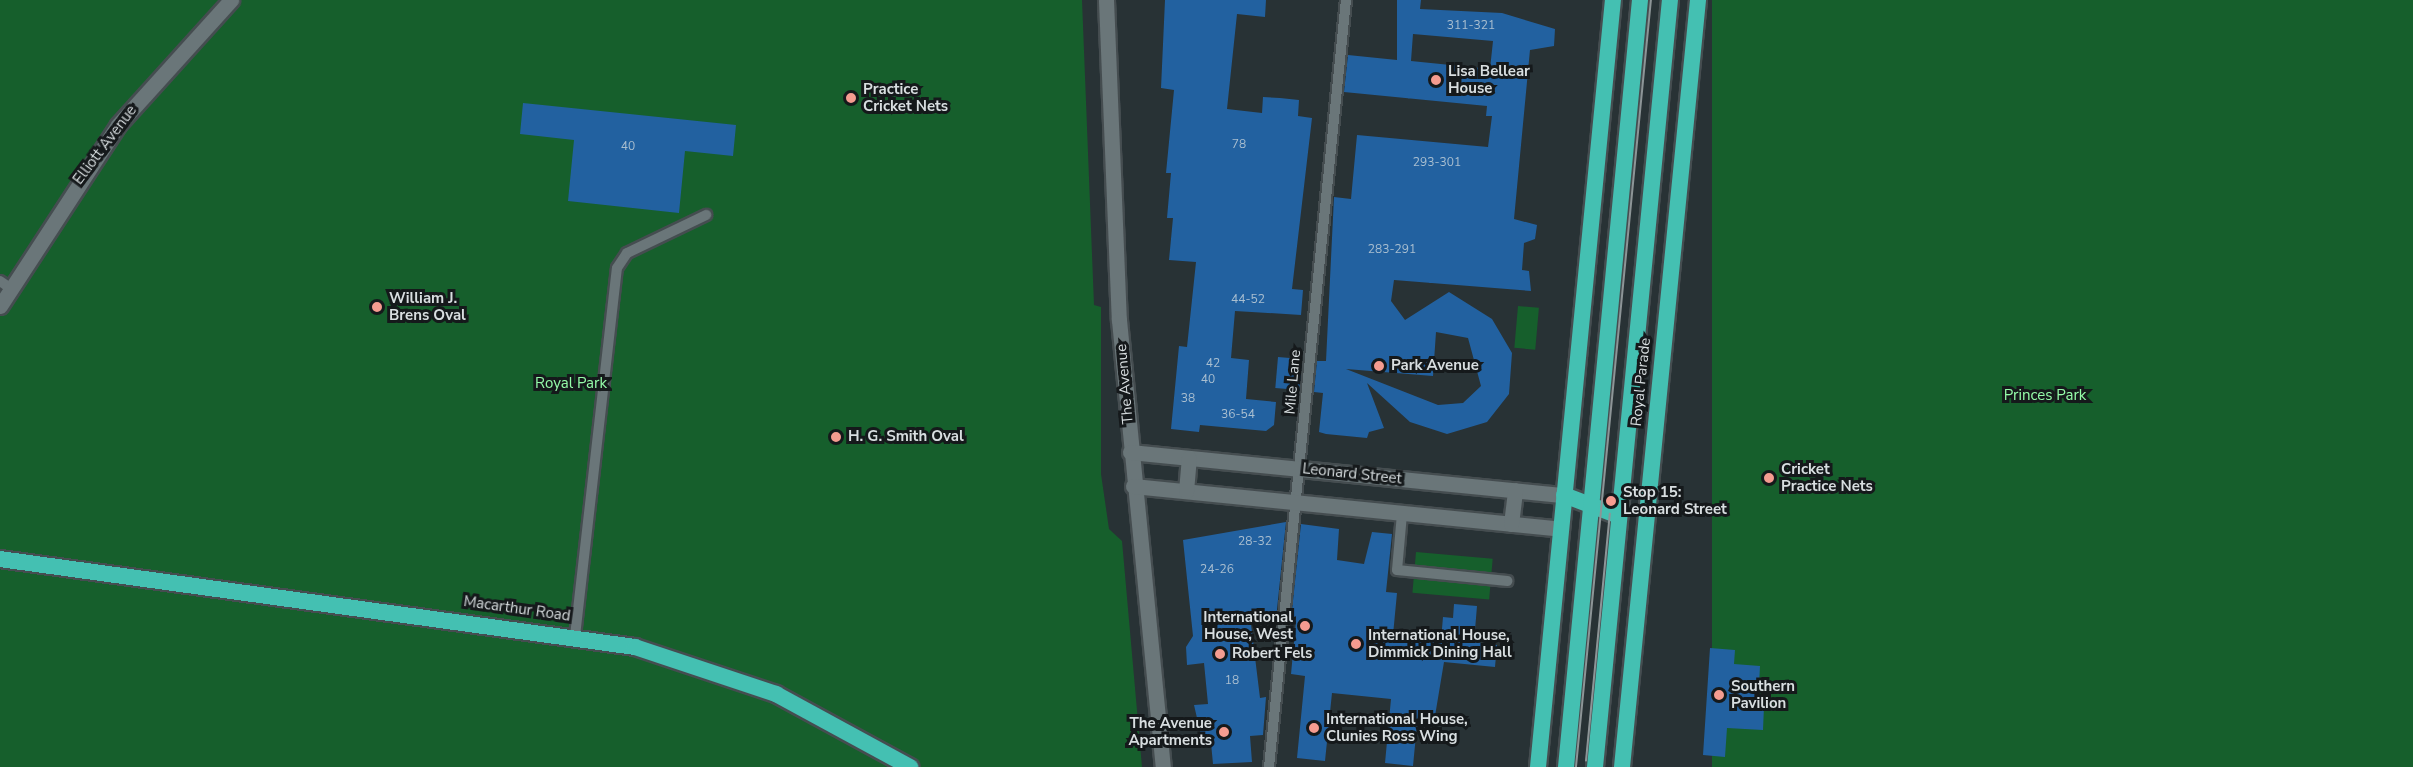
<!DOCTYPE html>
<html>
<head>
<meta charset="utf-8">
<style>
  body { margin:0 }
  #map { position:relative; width:2413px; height:767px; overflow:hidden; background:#283235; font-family:"Nunito Sans",sans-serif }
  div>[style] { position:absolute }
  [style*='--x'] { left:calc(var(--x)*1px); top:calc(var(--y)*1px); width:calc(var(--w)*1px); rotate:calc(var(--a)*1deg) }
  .green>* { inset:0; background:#165f2c; transform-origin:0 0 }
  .building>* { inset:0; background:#2261a0; transform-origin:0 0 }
  .roads { filter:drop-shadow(2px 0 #454d50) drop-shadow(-2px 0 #454d50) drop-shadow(0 2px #454d50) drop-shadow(0 -2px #454d50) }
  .service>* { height:10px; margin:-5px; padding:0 5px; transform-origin:5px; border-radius:5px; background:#6a7679 }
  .minor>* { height:15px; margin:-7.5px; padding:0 7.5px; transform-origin:7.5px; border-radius:7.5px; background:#6a7679 }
  .trunk>* { height:16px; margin:-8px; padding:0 8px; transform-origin:8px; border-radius:8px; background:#44c0b2 }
  .tram>* { height:1.5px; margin:-0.75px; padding:0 0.75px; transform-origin:0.75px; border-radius:0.75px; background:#8d9597 }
  .dots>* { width:16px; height:16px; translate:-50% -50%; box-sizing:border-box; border:3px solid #15191b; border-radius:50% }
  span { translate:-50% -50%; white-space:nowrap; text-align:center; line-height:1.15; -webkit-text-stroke:6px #15191b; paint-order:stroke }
  .number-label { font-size:12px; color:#aabfd0 }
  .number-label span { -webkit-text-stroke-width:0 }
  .poi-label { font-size:15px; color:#d8dee0; font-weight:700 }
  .left { translate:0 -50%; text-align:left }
  .right { translate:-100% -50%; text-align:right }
  .street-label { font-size:15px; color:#d8dee0 }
  .park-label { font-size:15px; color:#95fca9 }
</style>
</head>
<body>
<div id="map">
  <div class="green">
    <i style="clip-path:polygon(0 0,1082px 0,1094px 305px,1101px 307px,1101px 474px,1109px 529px,1122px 541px,1142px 767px,0 767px)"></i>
    <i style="left:1712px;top:0;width:701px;height:771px"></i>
    <i style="left:1518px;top:306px;width:21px;height:42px;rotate:5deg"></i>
    <i style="left:1416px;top:552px;width:77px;height:41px;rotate:5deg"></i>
  </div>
  <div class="building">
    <i style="clip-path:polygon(1165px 0,1266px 0,1265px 17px,1237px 14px,1227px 109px,1262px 113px,1263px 97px,1280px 98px,1299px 100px,1298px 116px,1312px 118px,1292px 289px,1303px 290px,1301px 315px,1235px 311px,1231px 358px,1249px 360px,1246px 399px,1276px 402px,1274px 425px,1266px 431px,1200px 425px,1199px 432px,1171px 429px,1179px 346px,1187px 347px,1196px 262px,1169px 260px,1173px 218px,1167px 218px,1171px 173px,1166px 173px,1174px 90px,1161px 88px)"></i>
    <i style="clip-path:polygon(evenodd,1397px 0,1421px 0,1420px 9px,1502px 13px,1555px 29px,1554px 46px,1530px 50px,1514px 219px,1537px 225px,1535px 239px,1524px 243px,1522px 270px,1529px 271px,1531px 291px,1394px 280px,1391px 301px,1405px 320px,1449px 292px,1492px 319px,1512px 353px,1509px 394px,1487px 422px,1447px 434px,1410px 422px,1367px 383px,1384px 428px,1369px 432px,1367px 438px,1326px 434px,1319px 432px,1323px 393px,1314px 392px,1317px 361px,1326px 361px,1334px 197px,1351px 199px,1357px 135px,1488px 147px,1492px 116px,1486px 116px,1487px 106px,1344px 92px,1348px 55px,1397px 60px,1397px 0,1413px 34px,1493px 41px,1490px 69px,1411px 61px,1413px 34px,1397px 0,1436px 332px,1468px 338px,1481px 386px,1463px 403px,1438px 405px,1346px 369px,1433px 376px,1436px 332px)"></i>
    <i style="clip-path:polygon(523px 103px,736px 125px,733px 156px,685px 151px,679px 213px,568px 201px,574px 140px,520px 134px)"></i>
    <i style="left:1278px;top:357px;width:24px;height:31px;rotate:5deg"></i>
    <i style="clip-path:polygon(1286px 522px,1276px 619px,1250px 616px,1260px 698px,1266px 697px,1263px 735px,1250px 736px,1252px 762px,1213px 764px,1211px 743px,1203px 744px,1194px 705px,1208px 704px,1204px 663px,1187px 665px,1186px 647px,1193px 636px,1183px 540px)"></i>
    <i style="clip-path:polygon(1301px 524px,1339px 529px,1337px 560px,1364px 564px,1372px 532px,1392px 534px,1386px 592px,1397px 593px,1393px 635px,1441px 640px,1443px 617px,1453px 618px,1454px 604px,1477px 606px,1474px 642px,1497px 645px,1495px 667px,1444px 662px,1435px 716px,1418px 714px,1413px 766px,1385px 763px,1391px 699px,1332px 693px,1325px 761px,1297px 758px,1305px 676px,1291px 674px,1296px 621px,1291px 620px)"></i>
    <i style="clip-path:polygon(1710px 648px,1735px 650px,1734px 664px,1760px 666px,1758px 705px,1764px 706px,1763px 730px,1727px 728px,1725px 757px,1703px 755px)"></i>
  </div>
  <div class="roads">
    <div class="service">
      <i style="--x:0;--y:281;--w:12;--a:35"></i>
      <i style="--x:1402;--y:514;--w:56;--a:95.1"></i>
      <i style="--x:1397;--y:570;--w:111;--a:5.7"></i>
      <i style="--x:575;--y:636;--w:370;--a:-83.5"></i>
      <i style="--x:617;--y:268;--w:18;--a:-56"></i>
      <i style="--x:627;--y:253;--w:88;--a:-25.7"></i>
      <i style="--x:1269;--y:767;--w:771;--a:-84.27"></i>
    </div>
    <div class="minor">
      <i style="--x:1106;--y:0;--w:320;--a:87.7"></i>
      <i style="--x:1119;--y:320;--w:449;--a:84.4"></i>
      <i style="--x:0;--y:306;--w:216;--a:-56.9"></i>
      <i style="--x:118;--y:125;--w:169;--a:-47.9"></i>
      <i style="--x:1130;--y:452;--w:436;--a:5.7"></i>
      <i style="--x:1133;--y:486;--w:430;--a:5.7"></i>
      <i style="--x:1186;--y:491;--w:33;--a:-85"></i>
      <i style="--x:1511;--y:524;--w:34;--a:-83"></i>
    </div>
    <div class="trunk">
      <i style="--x:1564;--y:495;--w:59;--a:20.9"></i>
      <i style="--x:0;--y:559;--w:641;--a:7.89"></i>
      <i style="--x:635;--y:647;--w:149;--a:18.4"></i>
      <i style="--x:776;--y:694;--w:153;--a:28.6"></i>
      <i style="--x:1538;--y:767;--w:771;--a:-84.42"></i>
      <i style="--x:1566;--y:767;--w:771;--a:-84.49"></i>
      <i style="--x:1595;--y:767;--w:771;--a:-84.42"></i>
      <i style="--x:1622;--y:767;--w:771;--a:-84.34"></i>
    </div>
  </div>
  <div class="tram">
    <i style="--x:1586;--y:761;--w:248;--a:-84.5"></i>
    <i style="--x:1576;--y:767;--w:771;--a:-84.42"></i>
  </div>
  <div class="dots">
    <i style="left:1436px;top:80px;background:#f59c90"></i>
    <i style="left:851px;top:98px;background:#f59c90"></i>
    <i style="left:377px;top:307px;background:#f59c90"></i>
    <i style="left:1379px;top:366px;background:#f59c90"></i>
    <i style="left:836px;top:437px;background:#f59c90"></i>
    <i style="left:1769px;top:478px;background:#f59c90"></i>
    <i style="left:1611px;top:501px;background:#f59c90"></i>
    <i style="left:1305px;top:626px;background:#f59c90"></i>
    <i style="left:1356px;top:644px;background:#f59c90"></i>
    <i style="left:1220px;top:654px;background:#f59c90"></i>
    <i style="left:1719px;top:695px;background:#f59c90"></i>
    <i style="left:1314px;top:728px;background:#f59c90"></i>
    <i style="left:1224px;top:732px;background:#f59c90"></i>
  </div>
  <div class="number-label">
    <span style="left:1471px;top:26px">311-321</span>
    <span style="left:1239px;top:145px">78</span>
    <span style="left:628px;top:147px">40</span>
    <span style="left:1437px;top:163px">293-301</span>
    <span style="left:1392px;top:250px">283-291</span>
    <span style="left:1248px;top:300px">44-52</span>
    <span style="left:1213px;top:364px">42</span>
    <span style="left:1208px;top:380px">40</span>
    <span style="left:1188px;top:399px">38</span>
    <span style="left:1238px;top:415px">36-54</span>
    <span style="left:1255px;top:542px">28-32</span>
    <span style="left:1217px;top:570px">24-26</span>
    <span style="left:1232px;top:681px">18</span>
  </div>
  <div class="poi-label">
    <span class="left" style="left:1448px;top:80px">Lisa Bellear<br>House</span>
    <span class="left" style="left:863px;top:98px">Practice<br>Cricket Nets</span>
    <span class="left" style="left:389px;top:307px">William J.<br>Brens Oval</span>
    <span class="left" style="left:1391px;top:366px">Park Avenue</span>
    <span class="left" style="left:848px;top:437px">H. G. Smith Oval</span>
    <span class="left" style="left:1781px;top:478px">Cricket<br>Practice Nets</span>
    <span class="left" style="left:1623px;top:501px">Stop 15:<br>Leonard Street</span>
    <span class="right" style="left:1293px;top:626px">International<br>House, West</span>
    <span class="left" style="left:1368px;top:644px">International House,<br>Dimmick Dining Hall</span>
    <span class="left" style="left:1232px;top:654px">Robert Fels</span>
    <span class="left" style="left:1731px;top:695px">Southern<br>Pavilion</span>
    <span class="left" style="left:1326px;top:728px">International House,<br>Clunies Ross Wing</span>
    <span class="right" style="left:1212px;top:732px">The Avenue<br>Apartments</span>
  </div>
  <div class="street-label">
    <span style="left:105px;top:145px;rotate:-53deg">Elliott Avenue</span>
    <span style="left:1293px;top:382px;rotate:-85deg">Mile Lane</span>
    <span style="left:1641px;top:382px;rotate:-84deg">Royal Parade</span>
    <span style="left:1125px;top:384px;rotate:-95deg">The Avenue</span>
    <span style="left:1352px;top:474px;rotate:6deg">Leonard Street</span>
    <span style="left:517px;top:609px;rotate:8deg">Macarthur Road</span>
  </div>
  <div class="park-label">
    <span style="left:571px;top:384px">Royal Park</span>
    <span style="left:2045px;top:396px">Princes Park</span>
  </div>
</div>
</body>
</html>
